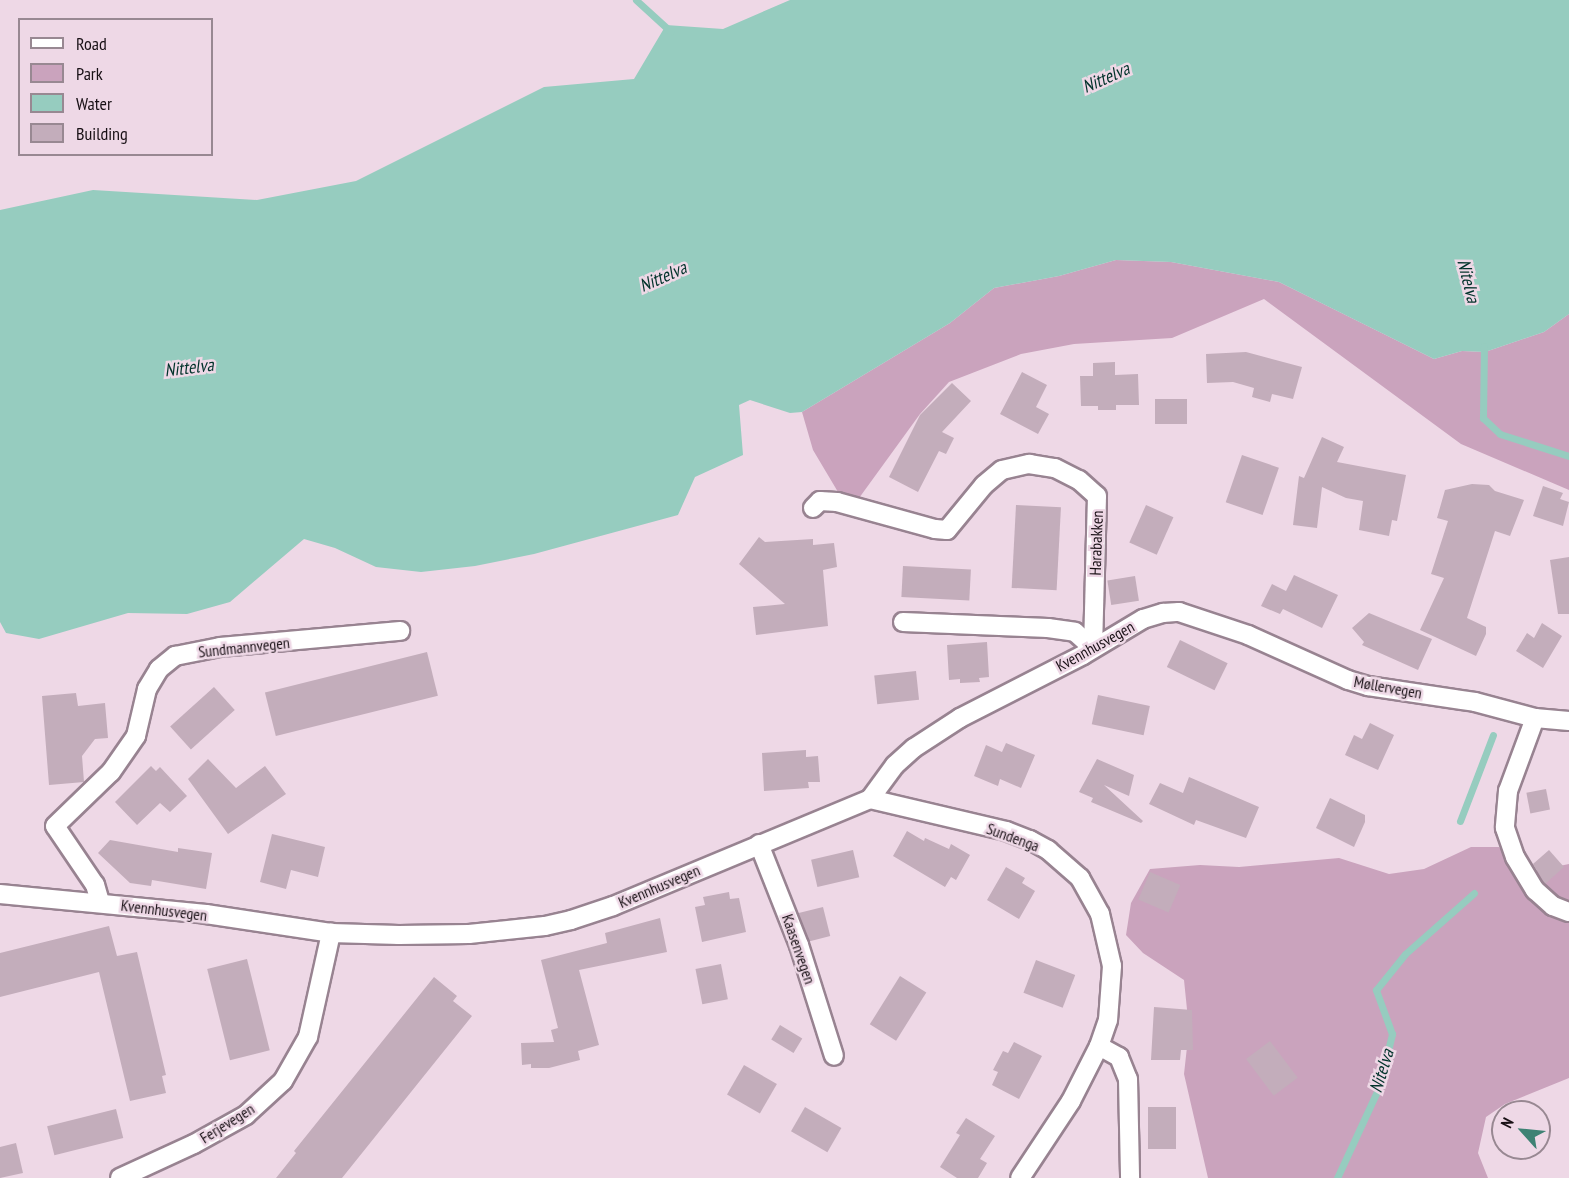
<!DOCTYPE html>
<html>
<head>
<meta charset="utf-8">
<style>
  body { margin:0 }
  #map { position:relative; width:1569px; height:1178px; overflow:hidden; background:#eed8e6; font-family:"PT Sans Narrow",sans-serif }
  div>[style] { position:absolute }
  [style*='--x'] { left:calc(var(--x)*1px); top:calc(var(--y)*1px); width:calc(var(--w)*1px); rotate:calc(var(--a)*1deg) }
  .green>* { inset:0; background:#caa3bd }
  .water>* { inset:0; background:#96ccbf }
  .stream>* { height:7px; margin:-3.5px; padding:0 3.5px; transform-origin:3.5px; border-radius:3.5px; background:#96ccbf }
  .building>* { inset:0; background:#c3adbb; transform-origin:0 0 }
  .roads { filter:drop-shadow(2px 0 #988391) drop-shadow(-2px 0 #988391) drop-shadow(0 2px #988391) drop-shadow(0 -2px #988391) }
  .street>* { height:18px; margin:-9px; padding:0 9px; transform-origin:9px; border-radius:9px; background:#fff }
  span { translate:-50% -50%; white-space:nowrap; text-align:center; line-height:1.15; -webkit-text-stroke:5px #eed8e6; paint-order:stroke }
  .street-label { font-size:16px; color:#181015 }
  .water-label { font-size:18px; color:#00322a; font-style:italic }
  .legend { position:absolute; left:18px; top:18px; width:195px; height:138px; box-sizing:border-box; background:#eed8e6; border:2px solid #988892; margin:0; padding:8px 10px; list-style:none; font-size:18px; color:#181015 }
  .legend li { display:flex; align-items:center; gap:12px; height:30px }
  .legend b { width:30px; border:2px solid #988892 }
  .north { position:absolute; left:1491px; top:1100px; width:60px; height:60px; box-sizing:border-box; background:#eed8e6; border:2px solid #988892; border-radius:50%; rotate:297deg; font-size:16px; font-weight:700; line-height:24px; text-align:center; color:#181015 }
  .north::after { content:''; display:block; margin:auto; width:21px; height:27px; background:#3e8274; clip-path:polygon(50% 0,100% 100%,50% 72%,0 100%) }
</style>
</head>
<body>
<div id="map">
  <div class="green">
    <i style="clip-path:polygon(1116px 260px,1171px 262px,1279px 282px,1434px 359px,1462px 351px,1485px 352px,1544px 332px,1569px 314px,1569px 490px,1461px 444px,1264px 299px,1172px 338px,1074px 344px,1021px 354px,949px 382px,920px 414px,854px 505px,838px 492px,813px 450px,802px 412px,950px 323px,994px 288px,1059px 276px)"></i>
    <i style="clip-path:polygon(1471px 847px,1499px 847px,1525px 873px,1569px 864px,1569px 1078px,1505px 1104px,1486px 1117px,1478px 1153px,1488px 1178px,1208px 1178px,1184px 1074px,1189px 1029px,1184px 980px,1143px 953px,1126px 935px,1131px 903px,1150px 869px,1200px 865px,1239px 867px,1339px 858px,1389px 874px,1424px 869px)"></i>
  </div>
  <div class="water">
    <i style="clip-path:polygon(790px 0,1569px 0,1569px 314px,1544px 332px,1485px 352px,1462px 351px,1434px 359px,1279px 282px,1171px 262px,1116px 260px,1059px 276px,994px 288px,950px 323px,802px 412px,790px 413px,750px 400px,739px 405px,743px 455px,695px 477px,678px 515px,534px 554px,475px 566px,421px 572px,376px 567px,335px 548px,304px 539px,230px 602px,187px 614px,128px 613px,39px 639px,6px 633px,0 622px,0 210px,93px 190px,257px 200px,356px 181px,544px 87px,634px 79px,666px 25px,723px 29px)"></i>
  </div>
  <div class="stream">
    <i style="--x:636;--y:0;--w:47;--a:42.4"></i>
    <i style="--x:1484;--y:346;--w:72;--a:90.8"></i>
    <i style="--x:1483;--y:418;--w:23;--a:43"></i>
    <i style="--x:1500;--y:434;--w:72;--a:17.7"></i>
    <i style="--x:1460;--y:821;--w:92;--a:-69"></i>
    <i style="--x:1337;--y:1178;--w:100;--a:-65.2"></i>
    <i style="--x:1379;--y:1087;--w:55;--a:-76.2"></i>
    <i style="--x:1392;--y:1034;--w:47;--a:-110"></i>
    <i style="--x:1376;--y:990;--w:46;--a:-51.1"></i>
    <i style="--x:1405;--y:954;--w:92;--a:-41.5"></i>
  </div>
  <div class="building">
    <i style="clip-path:polygon(1246px 352px,1302px 367px,1293px 399px,1272px 394px,1270px 402px,1252px 397px,1254px 388px,1233px 382px,1207px 383px,1206px 354px)"></i>
    <i style="clip-path:polygon(1115px 362px,1115px 375px,1138px 374px,1139px 405px,1116px 405px,1116px 410px,1098px 410px,1098px 406px,1081px 406px,1080px 376px,1093px 376px,1093px 363px)"></i>
    <i style="clip-path:polygon(1022px 372px,1047px 385px,1036px 407px,1049px 414px,1038px 434px,1000px 414px)"></i>
    <i style="clip-path:polygon(952px 383px,971px 401px,942px 432px,954px 438px,946px 454px,939px 451px,918px 492px,889px 477px,920px 415px)"></i>
    <i style="left:1187px;top:399px;width:25px;height:32px;rotate:90deg"></i>
    <i style="clip-path:polygon(1322px 437px,1344px 447px,1337px 462px,1406px 475px,1397px 521px,1392px 520px,1389px 536px,1359px 530px,1363px 501px,1346px 498px,1322px 487px,1317px 528px,1293px 525px,1299px 476px,1304px 478px)"></i>
    <i style="left:1242px;top:455px;width:39px;height:50px;rotate:19deg"></i>
    <i style="clip-path:polygon(1472px 484px,1489px 485px,1495px 491px,1524px 500px,1510px 536px,1495px 531px,1467px 618px,1486px 627px,1486px 634px,1476px 656px,1420px 630px,1444px 578px,1431px 574px,1448px 521px,1437px 518px,1445px 490px)"></i>
    <i style="clip-path:polygon(1543px 486px,1563px 493px,1560px 499px,1569px 502px,1563px 526px,1533px 516px)"></i>
    <i style="left:1016px;top:505px;width:45px;height:83px;rotate:3deg"></i>
    <i style="left:1146px;top:505px;width:30px;height:41px;rotate:24deg"></i>
    <i style="clip-path:polygon(759px 537px,765px 542px,813px 539px,813px 545px,834px 543px,837px 567px,823px 570px,828px 626px,756px 635px,753px 607px,785px 604px,739px 564px)"></i>
    <i style="clip-path:polygon(1569px 557px,1569px 614px,1558px 614px,1550px 560px)"></i>
    <i style="left:903px;top:566px;width:68px;height:31px;rotate:3deg"></i>
    <i style="clip-path:polygon(1294px 575px,1338px 595px,1322px 628px,1283px 609px,1280px 614px,1261px 606px,1272px 584px,1286px 591px)"></i>
    <i style="left:1135px;top:576px;width:25px;height:28px;rotate:81deg"></i>
    <i style="clip-path:polygon(1369px 613px,1432px 639px,1418px 670px,1362px 645px,1364px 642px,1352px 628px)"></i>
    <i style="clip-path:polygon(1542px 623px,1562px 636px,1543px 668px,1516px 651px,1527px 633px,1534px 638px)"></i>
    <i style="left:1180px;top:640px;width:53px;height:30px;rotate:26deg"></i>
    <i style="clip-path:polygon(987px 642px,989px 677px,979px 678px,980px 682px,960px 683px,960px 679px,949px 680px,947px 645px)"></i>
    <i style="left:427px;top:652px;width:45px;height:167px;rotate:76deg"></i>
    <i style="left:916px;top:671px;width:29px;height:42px;rotate:84deg"></i>
    <i style="left:214px;top:687px;width:31px;height:59px;rotate:48deg"></i>
    <i style="clip-path:polygon(76px 693px,78px 706px,105px 703px,108px 738px,95px 739px,82px 756px,84px 782px,49px 785px,42px 696px)"></i>
    <i style="left:1098px;top:695px;width:53px;height:30px;rotate:12deg"></i>
    <i style="clip-path:polygon(1370px 723px,1394px 735px,1378px 770px,1345px 755px,1354px 735px,1362px 739px)"></i>
    <i style="clip-path:polygon(1006px 743px,1035px 755px,1021px 788px,1000px 779px,998px 786px,974px 776px,986px 745px,1002px 752px)"></i>
    <i style="clip-path:polygon(806px 750px,806px 757px,818px 756px,820px 782px,808px 782px,809px 788px,764px 791px,762px 753px)"></i>
    <i style="clip-path:polygon(208px 759px,236px 788px,265px 766px,286px 794px,228px 834px,188px 779px)"></i>
    <i style="clip-path:polygon(1097px 759px,1134px 775px,1129px 796px,1104px 785px,1143px 821px,1141px 823px,1091px 802px,1093px 798px,1079px 792px)"></i>
    <i style="clip-path:polygon(151px 766px,156px 771px,160px 767px,187px 796px,170px 812px,160px 803px,137px 825px,115px 802px)"></i>
    <i style="clip-path:polygon(1189px 777px,1259px 807px,1246px 838px,1196px 820px,1194px 825px,1149px 804px,1160px 783px,1183px 793px)"></i>
    <i style="left:1546px;top:789px;width:21px;height:20px;rotate:79deg"></i>
    <i style="clip-path:polygon(1330px 798px,1365px 815px,1365px 822px,1354px 847px,1316px 828px)"></i>
    <i style="clip-path:polygon(907px 831px,924px 841px,925px 838px,949px 849px,951px 844px,970px 855px,956px 880px,951px 877px,945px 887px,893px 856px)"></i>
    <i style="clip-path:polygon(272px 834px,325px 847px,318px 877px,291px 870px,286px 889px,260px 882px)"></i>
    <i style="clip-path:polygon(110px 840px,178px 852px,178px 848px,212px 853px,206px 889px,152px 880px,151px 886px,130px 883px,98px 853px)"></i>
    <i style="left:853px;top:850px;width:28px;height:43px;rotate:77deg"></i>
    <i style="clip-path:polygon(1549px 850px,1564px 867px,1545px 884px,1533px 864px)"></i>
    <i style="clip-path:polygon(1006px 867px,1025px 878px,1022px 883px,1035px 891px,1019px 919px,987px 900px)"></i>
    <i style="left:1150px;top:872px;width:33px;height:30px;rotate:23deg"></i>
    <i style="clip-path:polygon(729px 892px,730px 899px,739px 898px,746px 932px,702px 942px,695px 907px,705px 905px,703px 897px)"></i>
    <i style="left:823px;top:907px;width:30px;height:25px;rotate:76deg"></i>
    <i style="clip-path:polygon(660px 918px,667px 952px,579px 970px,599px 1045px,578px 1051px,580px 1060px,549px 1068px,531px 1068px,531px 1064px,522px 1065px,521px 1043px,554px 1042px,551px 1030px,558px 1028px,541px 960px,607px 943px,605px 933px)"></i>
    <i style="clip-path:polygon(109px 926px,117px 956px,137px 952px,166px 1075px,162px 1076px,166px 1093px,130px 1101px,99px 972px,0 997px,0 953px)"></i>
    <i style="left:247px;top:959px;width:94px;height:41px;rotate:76deg"></i>
    <i style="left:1036px;top:960px;width:42px;height:35px;rotate:21deg"></i>
    <i style="left:721px;top:964px;width:36px;height:26px;rotate:79deg"></i>
    <i style="left:900px;top:976px;width:31px;height:57px;rotate:32deg"></i>
    <i style="clip-path:polygon(434px 977px,457px 996px,453px 1001px,472px 1016px,342px 1178px,276px 1178px,296px 1153px,294px 1151px)"></i>
    <i style="clip-path:polygon(1154px 1007px,1192px 1010px,1193px 1050px,1181px 1050px,1180px 1060px,1151px 1060px)"></i>
    <i style="left:780px;top:1025px;width:26px;height:17px;rotate:31deg"></i>
    <i style="left:1270px;top:1041px;width:46px;height:30px;rotate:53deg"></i>
    <i style="clip-path:polygon(1014px 1042px,1042px 1056px,1019px 1099px,992px 1085px,998px 1072px,993px 1070px,1003px 1051px,1008px 1053px)"></i>
    <i style="left:744px;top:1065px;width:38px;height:34px;rotate:30deg"></i>
    <i style="left:805px;top:1107px;width:42px;height:28px;rotate:30deg"></i>
    <i style="left:1148px;top:1107px;width:28px;height:42px"></i>
    <i style="left:116px;top:1109px;width:30px;height:71px;rotate:76deg"></i>
    <i style="clip-path:polygon(966px 1118px,995px 1136px,980px 1159px,987px 1163px,978px 1178px,957px 1178px,940px 1167px,960px 1135px,956px 1133px)"></i>
    <i style="clip-path:polygon(16px 1143px,23px 1173px,0 1178px,0 1147px)"></i>
  </div>
  <div class="roads">
    <div class="street">
      <i style="--x:813;--y:508;--w:10;--a:-45"></i>
      <i style="--x:820;--y:501;--w:17;--a:3"></i>
      <i style="--x:837;--y:502;--w:102;--a:15.4"></i>
      <i style="--x:935;--y:529;--w:12;--a:5"></i>
      <i style="--x:947;--y:530;--w:58;--a:-50.6"></i>
      <i style="--x:984;--y:485;--w:23;--a:-40"></i>
      <i style="--x:1002;--y:470;--w:28;--a:-13"></i>
      <i style="--x:1029;--y:464;--w:26;--a:9"></i>
      <i style="--x:1055;--y:468;--w:27;--a:27"></i>
      <i style="--x:1079;--y:480;--w:24;--a:42"></i>
      <i style="--x:1097;--y:496;--w:152;--a:91.5"></i>
      <i style="--x:903;--y:622;--w:145;--a:2.4"></i>
      <i style="--x:1048;--y:628;--w:27;--a:8"></i>
      <i style="--x:1075;--y:632;--w:24;--a:42"></i>
      <i style="--x:1535;--y:718;--w:78;--a:110.3"></i>
      <i style="--x:1508;--y:791;--w:37;--a:95"></i>
      <i style="--x:1505;--y:828;--w:31;--a:71"></i>
      <i style="--x:1515;--y:857;--w:39;--a:59"></i>
      <i style="--x:1535;--y:890;--w:24;--a:42"></i>
      <i style="--x:1553;--y:906;--w:17;--a:21"></i>
      <i style="--x:870;--y:799;--w:140;--a:13.2"></i>
      <i style="--x:1006;--y:831;--w:26;--a:21"></i>
      <i style="--x:1030;--y:840;--w:21;--a:29"></i>
      <i style="--x:1048;--y:850;--w:43;--a:41.2"></i>
      <i style="--x:1080;--y:878;--w:41;--a:60.9"></i>
      <i style="--x:1100;--y:914;--w:53;--a:77"></i>
      <i style="--x:1112;--y:966;--w:54;--a:94.2"></i>
      <i style="--x:1108;--y:1020;--w:28;--a:109"></i>
      <i style="--x:1099;--y:1046;--w:62;--a:117"></i>
      <i style="--x:1071;--y:1101;--w:92;--a:123.5"></i>
      <i style="--x:759;--y:844;--w:109;--a:68.4"></i>
      <i style="--x:799;--y:945;--w:116;--a:72.5"></i>
      <i style="--x:0;--y:894;--w:207;--a:5.5"></i>
      <i style="--x:206;--y:914;--w:126;--a:8.6"></i>
      <i style="--x:331;--y:933;--w:68;--a:1.7"></i>
      <i style="--x:399;--y:935;--w:70;--a:-0.8"></i>
      <i style="--x:469;--y:934;--w:76;--a:-6"></i>
      <i style="--x:545;--y:926;--w:27;--a:-13"></i>
      <i style="--x:571;--y:920;--w:44;--a:-18.4"></i>
      <i style="--x:613;--y:906;--w:278;--a:-22.6"></i>
      <i style="--x:870;--y:799;--w:42;--a:-53.7"></i>
      <i style="--x:895;--y:765;--w:25;--a:-42"></i>
      <i style="--x:914;--y:748;--w:55;--a:-33.1"></i>
      <i style="--x:960;--y:718;--w:138;--a:-27.1"></i>
      <i style="--x:1083;--y:655;--w:70;--a:-31"></i>
      <i style="--x:1143;--y:619;--w:21;--a:-17"></i>
      <i style="--x:1163;--y:613;--w:16;--a:-4"></i>
      <i style="--x:1179;--y:612;--w:73;--a:18.4"></i>
      <i style="--x:1248;--y:635;--w:110;--a:24.2"></i>
      <i style="--x:1348;--y:680;--w:21;--a:17"></i>
      <i style="--x:1368;--y:686;--w:108;--a:8.5"></i>
      <i style="--x:1475;--y:702;--w:62;--a:14.9"></i>
      <i style="--x:1535;--y:718;--w:34;--a:5"></i>
      <i style="--x:100;--y:902;--w:18;--a:-106"></i>
      <i style="--x:95;--y:885;--w:71;--a:-124.1"></i>
      <i style="--x:55;--y:826;--w:78;--a:-44"></i>
      <i style="--x:111;--y:772;--w:44;--a:-55.2"></i>
      <i style="--x:136;--y:736;--w:48;--a:-76.8"></i>
      <i style="--x:147;--y:689;--w:23;--a:-59"></i>
      <i style="--x:159;--y:669;--w:21;--a:-39"></i>
      <i style="--x:175;--y:656;--w:46;--a:-11.3"></i>
      <i style="--x:220;--y:647;--w:181;--a:-5.1"></i>
      <i style="--x:1099;--y:1046;--w:23;--a:29"></i>
      <i style="--x:1119;--y:1057;--w:24;--a:68"></i>
      <i style="--x:1128;--y:1079;--w:99;--a:88.8"></i>
      <i style="--x:120;--y:1178;--w:81;--a:-24.7"></i>
      <i style="--x:194;--y:1144;--w:60;--a:-29.1"></i>
      <i style="--x:246;--y:1115;--w:50;--a:-42.6"></i>
      <i style="--x:283;--y:1081;--w:51;--a:-60.4"></i>
      <i style="--x:308;--y:1037;--w:107;--a:-77.5"></i>
    </div>
  </div>
  <div class="street-label">
    <span style="left:1096px;top:543px;rotate:-88deg">Harabakken</span>
    <span style="left:1095px;top:646px;rotate:-29deg">Kvennhusvegen</span>
    <span style="left:244px;top:647px;rotate:-6deg">Sundmannvegen</span>
    <span style="left:1388px;top:687px;rotate:10deg">Møllervegen</span>
    <span style="left:1013px;top:837px;rotate:20deg">Sundenga</span>
    <span style="left:659px;top:886px;rotate:-23deg">Kvennhusvegen</span>
    <span style="left:164px;top:910px;rotate:7deg">Kvennhusvegen</span>
    <span style="left:799px;top:949px;rotate:71deg">Kaasenvegen</span>
    <span style="left:227px;top:1123px;rotate:-32deg">Ferjevegen</span>
  </div>
  <div class="water-label">
    <span style="left:1106px;top:78px;rotate:-24deg">Nittelva</span>
    <span style="left:663px;top:277px;rotate:-24deg">Nittelva</span>
    <span style="left:1468px;top:281px;rotate:76deg">Nitelva</span>
    <span style="left:189px;top:368px;rotate:-7deg">Nittelva</span>
    <span style="left:1382px;top:1071px;rotate:-73deg">Nitelva</span>
  </div>
  <ul class="legend">
  <li><b style="height:8px;background:#fff"></b>Road</li>
  <li><b style="height:16px;background:#caa3bd"></b>Park</li>
  <li><b style="height:16px;background:#96ccbf"></b>Water</li>
  <li><b style="height:16px;background:#c3adbb"></b>Building</li>
  </ul>
  <div class="north">N</div>
</div>
</body>
</html>
